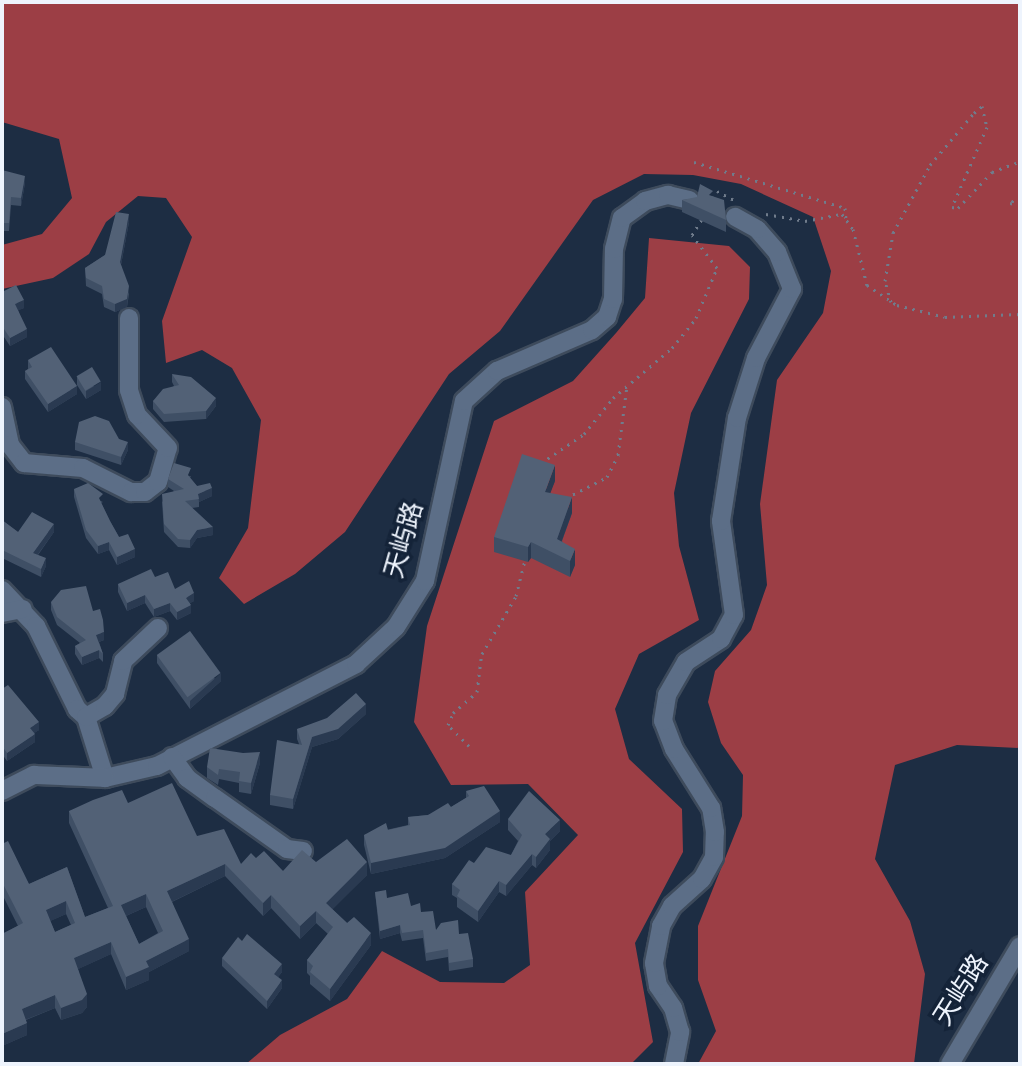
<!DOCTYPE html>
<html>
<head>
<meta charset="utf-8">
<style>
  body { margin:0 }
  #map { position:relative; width:1022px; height:1066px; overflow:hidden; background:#1d2d43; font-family:Helvetica,"Noto Sans SC",sans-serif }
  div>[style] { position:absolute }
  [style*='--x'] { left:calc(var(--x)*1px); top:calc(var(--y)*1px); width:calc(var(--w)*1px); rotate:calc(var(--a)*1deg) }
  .forest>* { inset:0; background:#9c3e45 }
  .path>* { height:3px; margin-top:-1.5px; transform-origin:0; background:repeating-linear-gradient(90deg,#707c8c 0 2px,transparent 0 8px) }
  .roads { filter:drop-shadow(2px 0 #3e4b5c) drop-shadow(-2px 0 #3e4b5c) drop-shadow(0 2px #3e4b5c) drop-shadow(0 -2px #3e4b5c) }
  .minor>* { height:18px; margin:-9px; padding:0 9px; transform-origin:9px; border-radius:9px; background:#5c6e87 }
  .path-bridge>* { height:3px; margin-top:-1.5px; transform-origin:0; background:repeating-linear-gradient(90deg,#707c8c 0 2px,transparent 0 8px) }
  .wall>* { inset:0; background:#3f4f65 }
  .shaded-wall>* { inset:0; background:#2a3a51 }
  .building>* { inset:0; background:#526176; transform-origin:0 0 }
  span { translate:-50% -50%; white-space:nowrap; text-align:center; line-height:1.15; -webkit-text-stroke:7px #142338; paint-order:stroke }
  .street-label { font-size:26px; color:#eef4fd }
  .frame { position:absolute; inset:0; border:4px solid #eef4fd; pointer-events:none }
</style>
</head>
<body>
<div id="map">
  <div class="forest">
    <i style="clip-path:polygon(2px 2px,1020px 2px,1020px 748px,957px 745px,895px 765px,875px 859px,910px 921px,925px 974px,914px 1064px,698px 1064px,716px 1031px,698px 980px,698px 926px,742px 816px,743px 775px,721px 743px,708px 702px,715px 671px,751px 630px,767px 585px,760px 504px,777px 380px,823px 313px,831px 271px,813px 217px,741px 184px,693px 175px,644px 174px,593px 200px,500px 331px,449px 374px,345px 532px,295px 574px,244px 604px,219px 578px,248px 528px,261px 420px,232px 368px,202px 350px,166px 363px,162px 321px,192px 237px,166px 198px,138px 196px,106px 222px,89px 254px,53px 278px,2px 289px,2px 245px,42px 234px,72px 198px,59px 139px,2px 122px)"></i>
    <i style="clip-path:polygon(649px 238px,729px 246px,750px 267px,749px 299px,691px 413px,674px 493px,679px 546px,699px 620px,639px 654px,615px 709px,629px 759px,682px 809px,683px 852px,635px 943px,653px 1042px,631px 1064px,246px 1064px,280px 1035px,347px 999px,382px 951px,440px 982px,504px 983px,530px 965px,525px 892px,578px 835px,528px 784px,451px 785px,414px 722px,427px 626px,494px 421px,573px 381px,616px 333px,645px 298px)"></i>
  </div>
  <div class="path">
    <i style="--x:694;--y:162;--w:158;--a:16.9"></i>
    <i style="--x:845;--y:208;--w:11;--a:85"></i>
    <i style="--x:717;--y:191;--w:19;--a:28"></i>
    <i style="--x:1020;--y:196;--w:12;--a:145"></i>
    <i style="--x:1010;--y:203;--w:10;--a:11"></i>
    <i style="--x:766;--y:214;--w:40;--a:10"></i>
    <i style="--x:805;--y:221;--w:38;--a:-11"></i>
    <i style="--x:842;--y:214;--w:19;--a:54"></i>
    <i style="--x:853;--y:229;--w:58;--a:76"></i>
    <i style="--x:867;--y:285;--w:36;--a:34"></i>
    <i style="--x:897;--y:305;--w:49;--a:14"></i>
    <i style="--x:945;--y:317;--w:75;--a:-2.3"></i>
    <i style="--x:891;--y:302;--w:22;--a:-106"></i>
    <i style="--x:885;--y:281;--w:49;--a:-80.5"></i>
    <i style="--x:893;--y:233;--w:77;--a:-61.4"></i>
    <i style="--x:930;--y:165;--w:68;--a:-49.8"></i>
    <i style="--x:974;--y:113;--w:11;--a:-41"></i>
    <i style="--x:982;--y:106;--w:22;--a:77"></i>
    <i style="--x:987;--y:127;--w:87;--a:113.6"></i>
    <i style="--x:952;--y:207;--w:6;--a:9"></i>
    <i style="--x:958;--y:208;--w:50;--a:-46.6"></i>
    <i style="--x:992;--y:172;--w:30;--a:-21"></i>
    <i style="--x:541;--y:463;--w:52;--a:-34"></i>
    <i style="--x:584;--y:434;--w:46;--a:-51.1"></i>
    <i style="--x:613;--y:398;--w:77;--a:-40.3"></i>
    <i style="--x:672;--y:348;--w:38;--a:-51"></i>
    <i style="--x:696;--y:318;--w:54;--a:-67.2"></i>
    <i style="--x:717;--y:268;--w:41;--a:-127.1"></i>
    <i style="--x:566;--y:498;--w:46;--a:-27.1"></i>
    <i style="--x:607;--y:477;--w:25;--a:-63"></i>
    <i style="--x:618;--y:455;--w:70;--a:-82.6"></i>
    <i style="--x:469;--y:746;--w:30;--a:-135"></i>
    <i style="--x:448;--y:725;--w:13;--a:-67"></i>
    <i style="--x:453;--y:713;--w:32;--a:-41"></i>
    <i style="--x:477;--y:692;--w:38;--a:-83"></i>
    <i style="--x:482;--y:654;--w:67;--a:-59.6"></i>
    <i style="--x:516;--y:596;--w:36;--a:-76"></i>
  </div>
  <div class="roads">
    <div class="minor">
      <i style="--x:2;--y:407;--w:39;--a:78"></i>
      <i style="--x:10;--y:445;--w:23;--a:52"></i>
      <i style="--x:24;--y:463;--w:59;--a:4.8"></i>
      <i style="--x:83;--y:468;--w:54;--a:26.6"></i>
      <i style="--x:131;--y:492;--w:14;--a:0"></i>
      <i style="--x:145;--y:492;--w:16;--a:-38"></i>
      <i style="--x:158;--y:482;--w:35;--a:-74"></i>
      <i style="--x:168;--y:448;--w:45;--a:-133.2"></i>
      <i style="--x:137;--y:415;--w:26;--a:-108"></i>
      <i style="--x:129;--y:390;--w:72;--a:-90"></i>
      <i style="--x:2;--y:590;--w:50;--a:46.6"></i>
      <i style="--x:36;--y:626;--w:93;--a:63.7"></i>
      <i style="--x:77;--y:709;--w:12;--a:42"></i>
      <i style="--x:86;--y:717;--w:64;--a:72.7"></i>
      <i style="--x:105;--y:778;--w:53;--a:-13"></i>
      <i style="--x:157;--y:766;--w:224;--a:-27.1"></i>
      <i style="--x:356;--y:664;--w:54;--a:-42.8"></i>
      <i style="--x:396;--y:627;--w:54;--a:-57.8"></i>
      <i style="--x:425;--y:581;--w:184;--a:-77.8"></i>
      <i style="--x:464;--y:401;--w:45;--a:-42.3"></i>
      <i style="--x:497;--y:371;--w:103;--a:-23.3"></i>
      <i style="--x:592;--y:330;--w:20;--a:-41"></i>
      <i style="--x:607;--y:317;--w:19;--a:-72"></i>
      <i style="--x:613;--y:299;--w:50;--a:-88.9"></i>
      <i style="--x:614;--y:249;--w:32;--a:-76"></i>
      <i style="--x:622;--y:218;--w:29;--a:-36"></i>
      <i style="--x:645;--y:201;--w:24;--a:-15"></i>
      <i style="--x:668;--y:195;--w:22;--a:13"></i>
      <i style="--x:2;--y:613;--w:21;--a:-11"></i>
      <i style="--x:86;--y:717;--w:22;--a:-30"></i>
      <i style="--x:105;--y:706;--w:16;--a:-50"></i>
      <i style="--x:115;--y:694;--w:34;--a:-76"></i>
      <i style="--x:123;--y:661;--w:48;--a:-43.3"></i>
      <i style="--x:172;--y:757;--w:26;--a:54"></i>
      <i style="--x:187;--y:778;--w:34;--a:36"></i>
      <i style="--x:215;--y:798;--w:88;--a:35.3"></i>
      <i style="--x:287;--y:849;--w:16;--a:7"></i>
      <i style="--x:2;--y:791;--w:36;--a:-27"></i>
      <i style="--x:34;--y:775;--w:71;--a:2.4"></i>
      <i style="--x:674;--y:1064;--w:33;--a:-79"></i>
      <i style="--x:680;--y:1032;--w:25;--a:-106"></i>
      <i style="--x:673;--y:1008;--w:27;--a:-124"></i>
      <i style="--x:658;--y:986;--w:23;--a:-100"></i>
      <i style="--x:654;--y:963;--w:38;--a:-79"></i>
      <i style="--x:661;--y:926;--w:23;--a:-61"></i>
      <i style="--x:672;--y:906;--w:40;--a:-42"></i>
      <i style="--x:702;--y:879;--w:25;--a:-61"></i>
      <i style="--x:714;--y:857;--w:25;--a:-88"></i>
      <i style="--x:715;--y:832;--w:24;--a:-99"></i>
      <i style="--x:711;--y:808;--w:70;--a:-122.1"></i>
      <i style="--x:674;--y:749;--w:30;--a:-111"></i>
      <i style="--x:663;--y:721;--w:26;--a:-81"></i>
      <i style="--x:667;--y:695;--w:38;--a:-60"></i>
      <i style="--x:686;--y:662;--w:42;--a:-33.3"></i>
      <i style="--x:721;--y:639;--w:27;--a:-62"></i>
      <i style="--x:734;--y:615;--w:95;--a:-97.9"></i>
      <i style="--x:721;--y:521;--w:104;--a:-81.2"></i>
      <i style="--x:737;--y:418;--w:63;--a:-72.4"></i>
      <i style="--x:756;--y:358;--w:78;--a:-62.4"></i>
      <i style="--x:792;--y:289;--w:40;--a:-112"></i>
      <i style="--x:777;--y:252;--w:30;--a:-131"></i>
      <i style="--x:757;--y:229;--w:25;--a:-151"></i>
      <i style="--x:950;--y:1064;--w:137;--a:-59.3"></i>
    </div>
  </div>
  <div class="path-bridge">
    <i style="--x:692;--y:235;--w:19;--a:-58"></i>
  </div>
  <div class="wall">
    <i style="clip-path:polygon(2px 170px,25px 183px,21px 206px,11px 205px,9px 231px,2px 231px)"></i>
    <i style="clip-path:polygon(713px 196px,726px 220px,726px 232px,682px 212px,682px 200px)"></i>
    <i style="clip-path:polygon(129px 222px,121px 265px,129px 294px,127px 307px,115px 312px,104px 307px,102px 294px,86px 286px,85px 268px,105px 255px)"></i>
    <i style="clip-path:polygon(2px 292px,24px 308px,18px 310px,27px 337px,10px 346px,2px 334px)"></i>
    <i style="clip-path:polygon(28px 360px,77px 394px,48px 412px,25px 379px,25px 371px,28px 369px)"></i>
    <i style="clip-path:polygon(172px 374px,216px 406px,206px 419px,164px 422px,153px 409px,153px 401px,174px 386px,172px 382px)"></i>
    <i style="clip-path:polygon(77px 377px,101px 390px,86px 399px,77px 385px)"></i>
    <i style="clip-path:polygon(119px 439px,128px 450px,121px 465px,75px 450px,75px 442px)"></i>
    <i style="clip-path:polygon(191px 476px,190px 478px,197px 486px,212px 496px,199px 502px,199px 507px,192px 508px,213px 535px,197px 538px,190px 548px,178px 547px,164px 532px,162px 502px,174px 491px,168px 487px,168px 479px)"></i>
    <i style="clip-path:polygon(555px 481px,550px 493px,572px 513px,562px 541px,575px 565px,570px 577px,531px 558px,528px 562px,494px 552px,494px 537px)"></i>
    <i style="clip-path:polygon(74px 489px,103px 502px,101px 503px,110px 521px,119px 537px,135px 557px,117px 565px,109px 550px,98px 554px,86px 538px,74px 497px)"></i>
    <i style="clip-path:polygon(2px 520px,18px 532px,54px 532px,38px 555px,46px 566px,41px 577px,2px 558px)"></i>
    <i style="clip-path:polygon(155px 577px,194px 601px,190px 603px,191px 613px,177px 620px,170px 611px,154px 617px,145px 603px,127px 611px,118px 592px,118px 584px)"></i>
    <i style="clip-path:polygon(51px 602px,93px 611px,104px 640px,99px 642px,103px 654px,103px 662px,99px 658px,82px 665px,75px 654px,75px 646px,80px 643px,57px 625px,51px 610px)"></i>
    <i style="clip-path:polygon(157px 655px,221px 681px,190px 709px,157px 663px)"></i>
    <i style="clip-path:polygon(2px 689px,39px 730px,34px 733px,35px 742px,7px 761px,2px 754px)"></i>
    <i style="clip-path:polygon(366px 714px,338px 739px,312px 747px,293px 809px,270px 805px,270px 795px,299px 744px,297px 739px,297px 729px)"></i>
    <i style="clip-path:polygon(260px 763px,251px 794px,239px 792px,239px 783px,219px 779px,218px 785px,207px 778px,207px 767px)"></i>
    <i style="clip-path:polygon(466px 791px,500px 822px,445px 858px,371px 874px,364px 845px,364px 835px,408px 825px,408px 817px,428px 815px,451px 807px,466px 798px)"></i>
    <i style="clip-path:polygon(evenodd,128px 803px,197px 836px,241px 864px,256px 858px,283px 871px,316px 862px,367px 875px,332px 909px,371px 945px,330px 1001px,310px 984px,310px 976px,307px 973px,307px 960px,328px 934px,316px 923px,300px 939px,271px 908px,263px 916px,225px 876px,172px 902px,189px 951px,149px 972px,149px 980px,126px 990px,111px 954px,78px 969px,87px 1007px,82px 1013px,61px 1020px,55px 1008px,26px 1020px,27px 1035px,2px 1046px,2px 934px,18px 926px,2px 894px,2px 844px,29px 884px,67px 867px,85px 917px,108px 908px,69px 823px,69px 811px,128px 803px,146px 907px,158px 933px,139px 944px,126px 916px,146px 907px,128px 803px,66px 914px,71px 925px,55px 932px,50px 921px,66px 914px)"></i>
    <i style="clip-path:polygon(508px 819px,560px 831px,550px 841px,550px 850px,536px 868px,532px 865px,506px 896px,499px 892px,478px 922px,457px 907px,457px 898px,452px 895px,452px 884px,474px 863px,511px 855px,518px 841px,508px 830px)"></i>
    <i style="clip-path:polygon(375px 892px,387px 898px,411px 906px,421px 912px,436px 930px,459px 934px,473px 959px,473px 967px,449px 971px,448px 957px,426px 961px,423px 938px,402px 941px,400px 933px,380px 939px)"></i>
    <i style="clip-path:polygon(222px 958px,282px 972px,278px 977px,282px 988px,267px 1009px,222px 966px)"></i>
  </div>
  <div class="shaded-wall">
    <i style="clip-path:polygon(25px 176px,25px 183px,21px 206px,21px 198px)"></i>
    <i style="clip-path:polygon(129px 214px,129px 222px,120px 270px,120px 262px)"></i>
    <i style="clip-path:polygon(129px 286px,127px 307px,115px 312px,115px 304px)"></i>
    <i style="clip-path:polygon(24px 300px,24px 308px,15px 312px,15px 304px)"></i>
    <i style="clip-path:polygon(27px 329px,27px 337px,10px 346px,10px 338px)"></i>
    <i style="clip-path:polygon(101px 382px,101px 390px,86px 399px,86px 391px)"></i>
    <i style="clip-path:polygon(77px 386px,77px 394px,48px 412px,48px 404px)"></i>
    <i style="clip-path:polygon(216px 398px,216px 406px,206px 419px,206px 411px)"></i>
    <i style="clip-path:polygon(128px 442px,128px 450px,121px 465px,121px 457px)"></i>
    <i style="clip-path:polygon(555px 465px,555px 481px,545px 507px,545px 492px)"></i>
    <i style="clip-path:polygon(212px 488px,212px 496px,199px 502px,198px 494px)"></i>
    <i style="clip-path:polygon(572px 497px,572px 513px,557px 554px,557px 539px)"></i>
    <i style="clip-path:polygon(54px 524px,54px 532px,33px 561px,33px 553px)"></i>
    <i style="clip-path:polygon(213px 527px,213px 535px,197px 538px,190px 548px,190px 540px,197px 530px)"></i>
    <i style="clip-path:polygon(109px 542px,109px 550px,98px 554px,98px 546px)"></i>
    <i style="clip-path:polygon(531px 542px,531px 558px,528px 562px,528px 547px)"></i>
    <i style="clip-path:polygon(135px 549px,135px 557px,117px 565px,117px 557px)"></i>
    <i style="clip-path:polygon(575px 549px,575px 565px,570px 577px,570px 561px)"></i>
    <i style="clip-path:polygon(46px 558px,46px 566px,41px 577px,41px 569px)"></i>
    <i style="clip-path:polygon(194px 593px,194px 601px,186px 605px,186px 598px)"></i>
    <i style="clip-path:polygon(145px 595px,145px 603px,127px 611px,127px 603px)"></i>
    <i style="clip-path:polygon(170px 603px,170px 611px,154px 617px,154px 609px)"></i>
    <i style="clip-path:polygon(191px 605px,191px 613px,177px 620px,177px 612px)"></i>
    <i style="clip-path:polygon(104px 632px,104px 640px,96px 643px,96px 635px)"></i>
    <i style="clip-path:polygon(99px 650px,99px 658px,82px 665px,82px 657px)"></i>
    <i style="clip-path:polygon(221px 673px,221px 681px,190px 709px,190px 701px)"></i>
    <i style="clip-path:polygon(366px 704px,366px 714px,338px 739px,312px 747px,293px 809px,293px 799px,312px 737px)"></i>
    <i style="clip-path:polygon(39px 722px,39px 730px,30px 736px,30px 728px)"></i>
    <i style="clip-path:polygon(35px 734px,35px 742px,7px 761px,7px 753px)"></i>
    <i style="clip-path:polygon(260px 752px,260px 763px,251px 794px,251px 783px)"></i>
    <i style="clip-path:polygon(500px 811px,500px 822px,445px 858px,371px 874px,371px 863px)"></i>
    <i style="clip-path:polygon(560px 820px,560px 831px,550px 841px,550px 850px,536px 868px,536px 857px,545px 834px)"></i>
    <i style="clip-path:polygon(532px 854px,532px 865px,506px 896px,506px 885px)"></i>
    <i style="clip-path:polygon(367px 862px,367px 875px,326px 916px,326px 903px)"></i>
    <i style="clip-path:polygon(225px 864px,225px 876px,167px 904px,167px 891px)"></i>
    <i style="clip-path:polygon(499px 881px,499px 892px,478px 922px,478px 911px)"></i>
    <i style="clip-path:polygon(146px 894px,146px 907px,121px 918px,121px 905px)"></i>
    <i style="clip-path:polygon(271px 895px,271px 908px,263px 916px,263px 903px)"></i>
    <i style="clip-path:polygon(66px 901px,66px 914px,46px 923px,46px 910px)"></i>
    <i style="clip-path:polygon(316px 911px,316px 923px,300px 939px,300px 926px)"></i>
    <i style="clip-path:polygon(400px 925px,400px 933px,380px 939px,380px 931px)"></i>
    <i style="clip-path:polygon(371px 933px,371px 945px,330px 1001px,330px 989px)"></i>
    <i style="clip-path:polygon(189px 939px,189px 951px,149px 972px,149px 980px,126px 990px,126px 977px,146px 961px)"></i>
    <i style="clip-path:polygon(111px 942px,111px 954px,74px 971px,74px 958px)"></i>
    <i style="clip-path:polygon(282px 964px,282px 972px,274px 982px,274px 974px)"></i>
    <i style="clip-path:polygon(282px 980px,282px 988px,267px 1009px,267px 1001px)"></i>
    <i style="clip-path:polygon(87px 994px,87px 1007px,82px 1013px,61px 1020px,61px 1008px)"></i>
    <i style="clip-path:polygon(55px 995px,55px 1008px,22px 1021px,22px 1009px)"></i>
    <i style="clip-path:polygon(27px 1023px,27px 1035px,2px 1046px,2px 1034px)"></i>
  </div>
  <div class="building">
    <i style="clip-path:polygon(2px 170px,25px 176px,21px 198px,11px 197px,9px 223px,2px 223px)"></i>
    <i style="clip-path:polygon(700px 184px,713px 191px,709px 195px,724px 200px,726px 220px,682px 200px,697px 197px)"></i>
    <i style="clip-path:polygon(116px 212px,129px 214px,120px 262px,129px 286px,127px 299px,115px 304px,104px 299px,102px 286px,86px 278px,85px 268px,105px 255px)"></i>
    <i style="clip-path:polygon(16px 285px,24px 300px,15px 304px,27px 329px,10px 338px,2px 326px,2px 292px)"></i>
    <i style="clip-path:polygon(51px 347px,77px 386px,48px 404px,25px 371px,32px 367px,28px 360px)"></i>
    <i style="left:92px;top:367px;width:17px;height:18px;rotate:59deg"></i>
    <i style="clip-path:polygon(172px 374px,191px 377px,216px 398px,206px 411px,164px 414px,153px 401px,163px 389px,179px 385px)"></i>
    <i style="clip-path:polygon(95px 416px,109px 421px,119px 439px,128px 442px,121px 457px,75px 442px,79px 422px)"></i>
    <i style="clip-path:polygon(522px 454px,555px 465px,545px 492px,572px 497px,557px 539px,575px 549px,570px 561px,531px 542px,528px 547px,494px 537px)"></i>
    <i style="clip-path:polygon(174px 463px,191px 468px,188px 475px,197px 486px,210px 483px,212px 488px,198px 494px,199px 499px,185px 501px,213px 527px,197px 530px,190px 540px,178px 539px,164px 524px,162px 494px,184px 489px,168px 479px)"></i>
    <i style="clip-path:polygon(88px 483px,103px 494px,99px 498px,110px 521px,119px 537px,128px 534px,135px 549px,117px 557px,109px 542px,98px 546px,86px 530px,74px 489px)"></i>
    <i style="clip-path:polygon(32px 512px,54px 524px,33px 553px,46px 558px,41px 569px,2px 550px,2px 520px,18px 532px)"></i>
    <i style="clip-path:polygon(151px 569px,155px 577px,168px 572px,175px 589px,189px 581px,194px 593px,186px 598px,191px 605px,177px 612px,170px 603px,154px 609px,145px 595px,127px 603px,118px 584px)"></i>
    <i style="clip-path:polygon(86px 586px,93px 611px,100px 609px,103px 620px,104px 632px,96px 635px,103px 654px,99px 650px,82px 657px,75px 646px,86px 640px,57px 617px,51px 602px,61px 590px)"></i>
    <i style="left:190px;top:631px;width:52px;height:41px;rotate:54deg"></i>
    <i style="clip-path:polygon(8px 685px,39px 722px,30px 728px,35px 734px,7px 753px,2px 746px,2px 689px)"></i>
    <i style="clip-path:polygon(356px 693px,366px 704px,338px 729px,312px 737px,293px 799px,270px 795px,277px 740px,302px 745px,297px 729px,327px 718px)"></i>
    <i style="clip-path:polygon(210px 748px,243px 753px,260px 752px,251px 783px,239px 781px,240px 772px,219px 769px,218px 775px,207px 767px)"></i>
    <i style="clip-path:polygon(evenodd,172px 783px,197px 836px,224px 829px,241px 864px,251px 853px,256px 858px,264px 851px,283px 871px,302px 850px,316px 862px,347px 839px,367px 862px,326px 903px,347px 923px,354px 917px,371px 933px,330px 989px,310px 972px,313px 966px,307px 960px,333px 927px,316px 911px,300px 926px,271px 895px,263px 903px,225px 864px,167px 891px,189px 939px,146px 961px,149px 967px,126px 977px,111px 942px,74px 958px,87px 994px,82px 1000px,61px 1008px,55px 995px,22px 1009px,27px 1023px,2px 1034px,2px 934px,23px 923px,2px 882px,2px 844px,8px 841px,29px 884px,67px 867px,85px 917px,113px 906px,69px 811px,93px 800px,122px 790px,128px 803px,172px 783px,146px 894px,163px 931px,139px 944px,121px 905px,146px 894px,172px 783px,66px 901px,75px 923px,55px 932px,46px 910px,66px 901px)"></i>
    <i style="clip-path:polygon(484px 786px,500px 811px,445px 848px,371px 863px,364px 835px,386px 823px,388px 830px,410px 825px,408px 817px,428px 815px,448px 803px,451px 807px,469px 796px,466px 791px)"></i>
    <i style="clip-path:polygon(529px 791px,560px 820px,545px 834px,550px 839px,536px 857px,532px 854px,506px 885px,499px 881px,478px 911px,457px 896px,460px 890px,452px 884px,469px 860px,474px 863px,486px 847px,511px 855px,522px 835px,508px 819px)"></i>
    <i style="clip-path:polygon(386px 890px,387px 898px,408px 893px,411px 906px,420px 903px,421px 912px,433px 911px,436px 930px,441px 923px,458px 920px,459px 934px,468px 933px,473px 959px,449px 963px,448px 949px,426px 953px,423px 930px,402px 933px,400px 925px,380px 931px,375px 892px)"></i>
    <i style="clip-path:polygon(247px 934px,282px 964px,274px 974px,282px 980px,267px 1001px,222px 958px,238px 937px,242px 941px)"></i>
  </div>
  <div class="street-label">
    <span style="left:404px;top:540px;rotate:-74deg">天屿路</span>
    <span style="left:961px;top:990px;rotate:-58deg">天屿路</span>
  </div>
  <div class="frame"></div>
</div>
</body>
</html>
